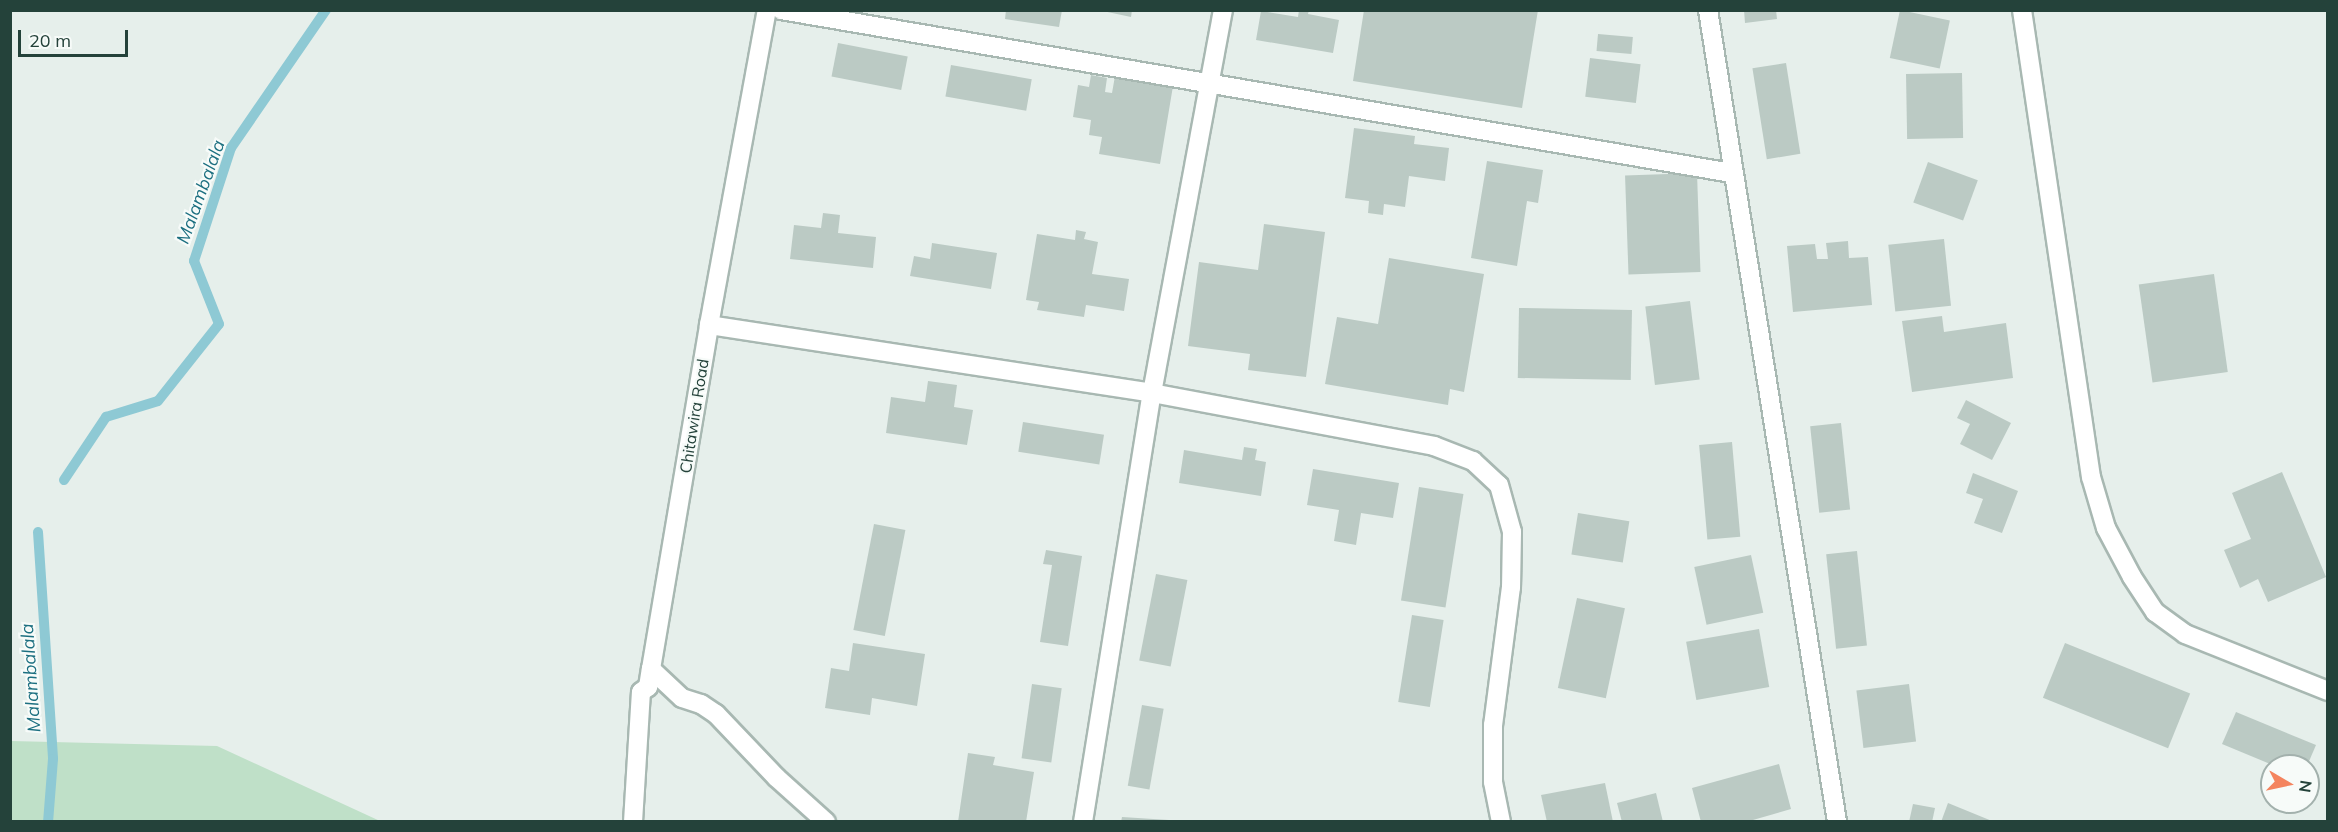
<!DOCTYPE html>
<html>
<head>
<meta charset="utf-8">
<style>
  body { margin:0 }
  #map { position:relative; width:2338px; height:832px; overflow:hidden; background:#e6efeb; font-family:Mulish,sans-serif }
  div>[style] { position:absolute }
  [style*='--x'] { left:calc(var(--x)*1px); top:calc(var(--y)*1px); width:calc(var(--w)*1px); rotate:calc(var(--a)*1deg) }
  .green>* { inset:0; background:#bfe0c8 }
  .stream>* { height:10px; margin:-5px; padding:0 5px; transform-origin:5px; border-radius:5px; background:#8ec9d4 }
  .building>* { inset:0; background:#bbcac4; transform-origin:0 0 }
  .roads { filter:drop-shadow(2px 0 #a8b8b2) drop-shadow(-2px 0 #a8b8b2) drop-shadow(0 2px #a8b8b2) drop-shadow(0 -2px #a8b8b2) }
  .minor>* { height:18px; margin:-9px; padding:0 9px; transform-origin:9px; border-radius:9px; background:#fff }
  .tertiary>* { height:18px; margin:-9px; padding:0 9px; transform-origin:9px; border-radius:9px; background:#fff }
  span { translate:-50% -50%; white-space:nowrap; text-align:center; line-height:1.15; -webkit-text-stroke:4.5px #f7fbf9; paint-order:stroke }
  .street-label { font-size:16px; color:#24423a }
  .water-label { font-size:18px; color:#1c6f80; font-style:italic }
  .frame { position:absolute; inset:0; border:12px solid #24423a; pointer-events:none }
  .north { position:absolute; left:2260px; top:754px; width:60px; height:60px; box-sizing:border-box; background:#f7fbf9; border:2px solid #a3b1ad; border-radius:50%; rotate:99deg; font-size:16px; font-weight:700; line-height:24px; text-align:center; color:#24423a }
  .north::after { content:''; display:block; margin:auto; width:21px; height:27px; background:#f4845f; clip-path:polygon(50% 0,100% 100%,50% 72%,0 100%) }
  .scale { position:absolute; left:18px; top:30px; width:110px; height:27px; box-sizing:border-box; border:3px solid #24423a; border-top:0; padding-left:8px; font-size:18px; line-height:21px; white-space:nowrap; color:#24423a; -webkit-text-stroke:4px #f7fbf9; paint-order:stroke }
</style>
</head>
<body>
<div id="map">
  <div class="green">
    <i style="clip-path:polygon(11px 741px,217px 746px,380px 821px,11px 821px)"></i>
  </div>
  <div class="stream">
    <i style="--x:64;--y:480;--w:76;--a:-56.3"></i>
    <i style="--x:106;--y:417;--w:54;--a:-17.1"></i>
    <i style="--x:158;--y:401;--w:98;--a:-51.6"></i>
    <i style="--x:219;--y:324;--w:68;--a:-111.6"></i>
    <i style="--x:194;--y:261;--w:119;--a:-71.9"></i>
    <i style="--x:231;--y:148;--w:168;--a:-55.5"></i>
    <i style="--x:38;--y:532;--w:227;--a:86.2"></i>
    <i style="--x:53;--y:759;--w:63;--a:94.5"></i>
  </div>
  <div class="building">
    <i style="clip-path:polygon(1006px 10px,1062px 10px,1059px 27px,1005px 19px)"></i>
    <i style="clip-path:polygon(1098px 10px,1132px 10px,1131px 17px)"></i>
    <i style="clip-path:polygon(1299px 10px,1309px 10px,1308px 14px,1339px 20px,1333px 53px,1256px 40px,1261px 11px,1298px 17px)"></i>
    <i style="clip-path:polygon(1364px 10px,1538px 10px,1522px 108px,1353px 81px)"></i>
    <i style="clip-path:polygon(1744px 10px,1776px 10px,1777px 19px,1745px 23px)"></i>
    <i style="left:1900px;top:10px;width:51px;height:49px;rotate:12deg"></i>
    <i style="left:1598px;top:34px;width:35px;height:17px;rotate:5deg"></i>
    <i style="left:838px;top:43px;width:71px;height:34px;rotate:11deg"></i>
    <i style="left:1590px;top:58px;width:51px;height:39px;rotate:7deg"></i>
    <i style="left:1786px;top:63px;width:92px;height:34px;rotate:81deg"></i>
    <i style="left:951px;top:65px;width:82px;height:32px;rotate:10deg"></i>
    <i style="left:1962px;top:73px;width:65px;height:56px;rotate:89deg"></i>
    <i style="clip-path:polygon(1091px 75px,1107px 78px,1105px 92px,1112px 93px,1115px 76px,1173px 86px,1160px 164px,1099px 154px,1102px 137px,1089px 135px,1091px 120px,1073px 117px,1078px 85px,1089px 87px)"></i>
    <i style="clip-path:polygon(1354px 128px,1415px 136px,1414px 144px,1449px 148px,1445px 181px,1409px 176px,1405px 207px,1384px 204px,1383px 215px,1368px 213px,1369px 201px,1345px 198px)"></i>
    <i style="clip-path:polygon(1487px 161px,1543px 170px,1538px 203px,1527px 201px,1517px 266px,1471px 258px)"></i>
    <i style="left:1928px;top:162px;width:53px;height:43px;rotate:20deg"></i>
    <i style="left:1697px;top:173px;width:99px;height:72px;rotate:88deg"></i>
    <i style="clip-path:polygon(823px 213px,840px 215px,838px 233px,876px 237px,873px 268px,790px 259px,794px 225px,821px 228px)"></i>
    <i style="clip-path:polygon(1264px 224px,1325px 232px,1306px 377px,1248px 370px,1250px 354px,1188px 346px,1199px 262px,1258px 270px)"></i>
    <i style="clip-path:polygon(1076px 230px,1086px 232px,1084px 239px,1098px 242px,1092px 274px,1129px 279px,1124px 311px,1086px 305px,1084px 317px,1037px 310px,1039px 302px,1026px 300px,1037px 234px,1075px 240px)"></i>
    <i style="left:1944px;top:239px;width:67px;height:56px;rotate:84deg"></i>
    <i style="clip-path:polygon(1848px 241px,1849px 258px,1868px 257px,1872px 305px,1793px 312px,1787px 246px,1815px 244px,1817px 259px,1828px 259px,1826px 243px)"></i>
    <i style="clip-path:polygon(932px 243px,997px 253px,991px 289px,910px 276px,914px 256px,930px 259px)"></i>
    <i style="clip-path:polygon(1389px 258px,1484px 274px,1464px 392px,1450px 389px,1448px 405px,1325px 384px,1337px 317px,1378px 324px)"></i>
    <i style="left:2214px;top:274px;width:99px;height:76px;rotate:82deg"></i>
    <i style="left:1690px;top:301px;width:79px;height:45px;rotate:83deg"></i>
    <i style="left:1519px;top:308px;width:113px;height:70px;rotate:1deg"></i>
    <i style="clip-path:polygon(1942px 316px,1944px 332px,2006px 323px,2013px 378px,1912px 392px,1902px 321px)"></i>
    <i style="clip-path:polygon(928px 381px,957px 385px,954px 407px,973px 410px,967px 445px,886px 433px,891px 397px,925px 402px)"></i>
    <i style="clip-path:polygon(1966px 400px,2011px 423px,1992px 460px,1960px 444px,1970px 424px,1957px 418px)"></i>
    <i style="left:1023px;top:422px;width:82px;height:30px;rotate:9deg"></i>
    <i style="left:1841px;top:423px;width:87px;height:31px;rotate:84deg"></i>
    <i style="left:1732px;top:442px;width:95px;height:33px;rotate:85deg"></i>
    <i style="clip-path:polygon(1244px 447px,1257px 449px,1255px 460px,1266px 462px,1261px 496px,1179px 483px,1184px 450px,1242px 460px)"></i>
    <i style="clip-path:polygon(1313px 469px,1399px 483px,1393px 518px,1361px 513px,1356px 545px,1334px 541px,1339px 510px,1307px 505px)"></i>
    <i style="clip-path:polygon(2282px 472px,2326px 577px,2268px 602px,2258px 579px,2240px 588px,2224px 550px,2251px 539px,2232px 493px)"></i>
    <i style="clip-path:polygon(1973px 473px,2018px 491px,2002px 533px,1974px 523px,1983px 499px,1966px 493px)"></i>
    <i style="left:1419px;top:487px;width:45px;height:115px;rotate:9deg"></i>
    <i style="left:1578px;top:513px;width:52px;height:42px;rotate:9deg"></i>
    <i style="left:874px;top:524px;width:32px;height:108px;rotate:11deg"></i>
    <i style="clip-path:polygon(1046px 550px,1082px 556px,1068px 646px,1040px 642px,1052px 565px,1043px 564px)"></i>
    <i style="left:1857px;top:551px;width:95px;height:31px;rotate:84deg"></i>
    <i style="left:1751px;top:555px;width:59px;height:58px;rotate:78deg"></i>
    <i style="left:1156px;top:574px;width:32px;height:88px;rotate:11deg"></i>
    <i style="left:1577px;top:598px;width:49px;height:92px;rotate:12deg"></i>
    <i style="left:1412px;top:615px;width:32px;height:88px;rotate:9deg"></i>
    <i style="left:1759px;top:629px;width:59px;height:74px;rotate:80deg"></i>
    <i style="clip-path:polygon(853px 643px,925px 654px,917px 706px,872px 698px,870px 715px,825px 708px,831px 668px,849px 671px)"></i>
    <i style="left:2065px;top:643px;width:135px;height:59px;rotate:22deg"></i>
    <i style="left:1032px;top:684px;width:30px;height:75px;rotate:8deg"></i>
    <i style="left:1909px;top:684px;width:58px;height:53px;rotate:83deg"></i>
    <i style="left:1142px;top:705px;width:22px;height:82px;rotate:10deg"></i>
    <i style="clip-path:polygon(2236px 712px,2316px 745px,2307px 766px,2275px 766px,2222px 744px)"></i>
    <i style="clip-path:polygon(968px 753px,995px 757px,993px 765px,1034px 772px,1026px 822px,958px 822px)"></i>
    <i style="clip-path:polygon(1779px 764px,1791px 809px,1746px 822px,1701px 822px,1692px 788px)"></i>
    <i style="clip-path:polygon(1605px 783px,1613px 822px,1547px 822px,1541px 795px)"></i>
    <i style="clip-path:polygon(1656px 793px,1663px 822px,1622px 822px,1617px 803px)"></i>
    <i style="clip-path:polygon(1948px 803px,1992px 821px,1992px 822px,1941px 822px)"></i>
    <i style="clip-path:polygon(1913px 804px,1935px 808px,1932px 822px,1909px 822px)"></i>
    <i style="clip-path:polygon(1122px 817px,1169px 820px,1168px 822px,1121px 822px)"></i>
  </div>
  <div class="roads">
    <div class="minor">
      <i style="--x:781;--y:10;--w:965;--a:9.73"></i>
      <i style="--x:1708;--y:10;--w:822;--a:80.97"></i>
      <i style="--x:2022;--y:10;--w:472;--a:81.6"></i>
      <i style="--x:2091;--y:477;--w:53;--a:73.6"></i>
      <i style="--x:2106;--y:528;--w:55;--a:62"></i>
      <i style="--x:2132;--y:577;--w:42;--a:56.7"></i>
      <i style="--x:2155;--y:612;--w:37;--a:36"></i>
      <i style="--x:2185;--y:634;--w:154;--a:21.7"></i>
      <i style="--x:709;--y:325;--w:448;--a:8.7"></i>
      <i style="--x:1152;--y:393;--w:287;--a:10.6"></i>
      <i style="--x:1434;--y:446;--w:42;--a:21"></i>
      <i style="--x:1473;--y:461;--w:35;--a:43"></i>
      <i style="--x:1499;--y:485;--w:49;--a:74.5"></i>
      <i style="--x:1512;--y:532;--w:55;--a:91"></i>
      <i style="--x:1511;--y:587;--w:139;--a:97.4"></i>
      <i style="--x:1493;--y:725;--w:57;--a:90"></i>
      <i style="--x:1493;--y:782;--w:41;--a:78.7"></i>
      <i style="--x:651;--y:669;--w:42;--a:43.1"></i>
      <i style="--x:682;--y:698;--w:20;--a:18"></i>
      <i style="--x:701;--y:704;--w:18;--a:34"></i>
      <i style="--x:716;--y:714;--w:88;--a:46.4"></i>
      <i style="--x:777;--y:778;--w:66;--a:41.9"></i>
      <i style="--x:1083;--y:822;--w:435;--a:-80.9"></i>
      <i style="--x:1152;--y:393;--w:390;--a:-79.5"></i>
    </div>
    <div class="tertiary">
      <i style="--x:633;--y:822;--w:130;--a:-86.5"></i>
      <i style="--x:641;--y:692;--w:9;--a:-36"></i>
      <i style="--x:648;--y:687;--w:18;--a:-81"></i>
      <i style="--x:651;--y:669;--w:349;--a:-80.4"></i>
      <i style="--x:709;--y:325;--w:320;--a:-79.6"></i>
    </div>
  </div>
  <div class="street-label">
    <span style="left:694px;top:416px;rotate:-81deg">Chitawira Road</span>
  </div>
  <div class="water-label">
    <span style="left:201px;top:192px;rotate:-70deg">Malambalala</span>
    <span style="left:31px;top:678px;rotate:-94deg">Malambalala</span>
  </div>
  <div class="frame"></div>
  <div class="north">N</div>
  <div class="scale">20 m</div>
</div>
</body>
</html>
